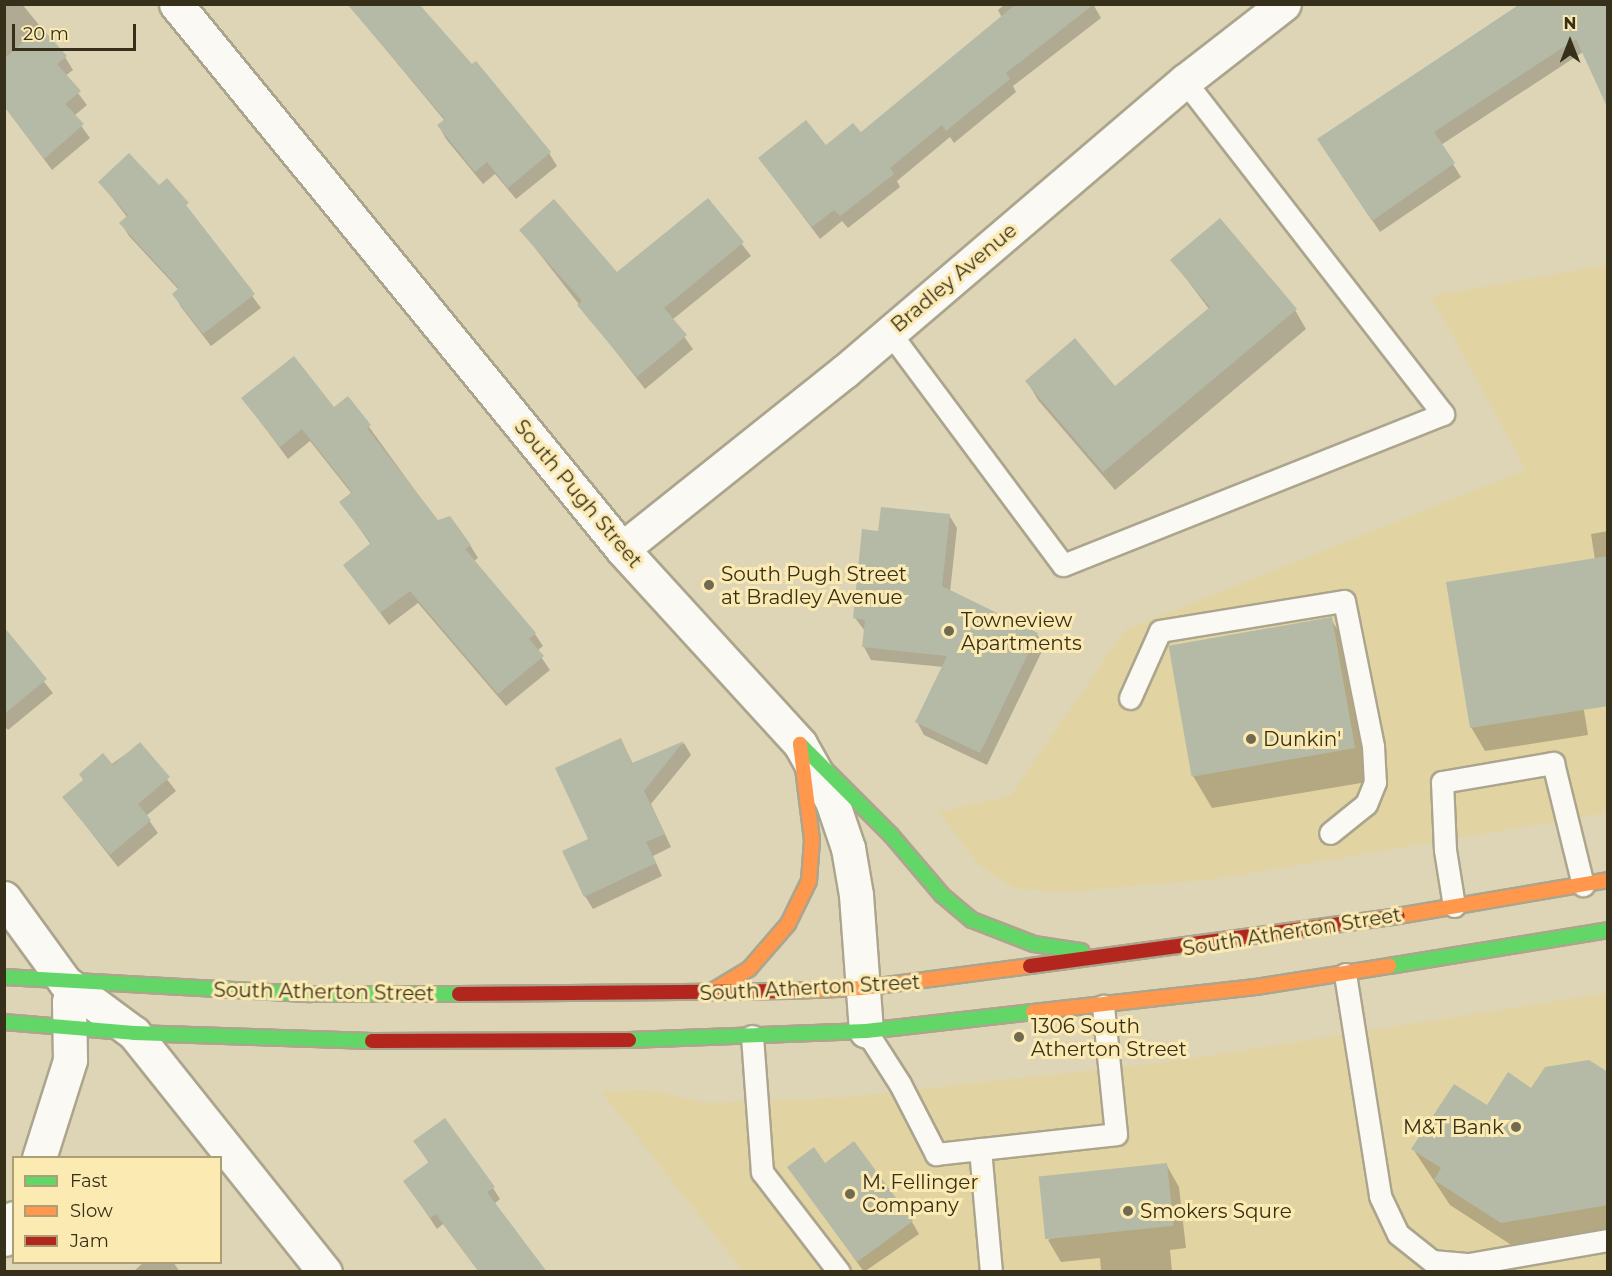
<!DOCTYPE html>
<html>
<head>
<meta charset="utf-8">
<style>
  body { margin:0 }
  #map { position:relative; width:1612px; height:1276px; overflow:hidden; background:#ded5b7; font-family:Montserrat,sans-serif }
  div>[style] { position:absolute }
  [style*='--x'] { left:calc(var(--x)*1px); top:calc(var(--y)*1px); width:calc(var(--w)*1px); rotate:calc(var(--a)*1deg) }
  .built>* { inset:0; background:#e2d3a3 }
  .shadow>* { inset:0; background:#0003 }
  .building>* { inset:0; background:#b5baa6; transform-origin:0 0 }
  .roads { filter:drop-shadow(2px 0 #aca58d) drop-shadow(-2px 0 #aca58d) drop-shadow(0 2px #aca58d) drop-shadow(0 -2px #aca58d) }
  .lane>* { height:21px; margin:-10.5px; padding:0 10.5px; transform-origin:10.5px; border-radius:10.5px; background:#faf9f4 }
  .street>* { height:33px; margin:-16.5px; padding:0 16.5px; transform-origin:16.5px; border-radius:16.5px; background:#faf9f4 }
  .fast>* { height:14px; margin:-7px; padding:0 7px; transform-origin:7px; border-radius:7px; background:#63d668 }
  .slow>* { height:14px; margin:-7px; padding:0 7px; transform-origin:7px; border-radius:7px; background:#ff974d }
  .jam>* { height:14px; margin:-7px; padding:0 7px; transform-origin:7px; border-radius:7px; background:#b3261e }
  .dots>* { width:16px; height:16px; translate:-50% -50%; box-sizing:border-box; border:3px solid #fceab3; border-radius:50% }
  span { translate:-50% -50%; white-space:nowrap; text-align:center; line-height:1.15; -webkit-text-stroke:6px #fceab3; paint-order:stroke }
  .street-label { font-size:20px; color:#362f19 }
  .poi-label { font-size:20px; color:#362f19 }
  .left { translate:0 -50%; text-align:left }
  .right { translate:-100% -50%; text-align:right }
  .frame { position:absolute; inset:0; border:6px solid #362f19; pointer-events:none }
  .legend { position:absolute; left:12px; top:1156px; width:210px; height:108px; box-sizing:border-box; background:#fceab3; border:2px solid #ad9f75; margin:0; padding:8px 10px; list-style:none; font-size:18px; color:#362f19 }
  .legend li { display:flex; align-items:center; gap:12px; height:30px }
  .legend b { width:30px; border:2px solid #ad9f75 }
  .north { position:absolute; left:1540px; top:12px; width:60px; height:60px; -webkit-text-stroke:4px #fceab3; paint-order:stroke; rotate:0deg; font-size:16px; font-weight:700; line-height:24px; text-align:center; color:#362f19 }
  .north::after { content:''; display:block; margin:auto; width:21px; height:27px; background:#362f19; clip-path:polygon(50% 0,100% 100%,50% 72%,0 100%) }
  .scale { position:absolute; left:12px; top:24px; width:124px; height:27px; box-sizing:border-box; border:3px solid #362f19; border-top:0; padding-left:8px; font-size:18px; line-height:21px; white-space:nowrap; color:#362f19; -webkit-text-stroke:4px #fceab3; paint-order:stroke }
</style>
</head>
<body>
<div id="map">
  <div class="built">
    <i style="clip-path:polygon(1607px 265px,1607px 813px,1215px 879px,1063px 892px,1014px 888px,978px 864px,939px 812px,1010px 796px,1125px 630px,1526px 470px,1431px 296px)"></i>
    <i style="clip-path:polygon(1607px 993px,1607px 1271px,743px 1271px,601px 1091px,648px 1090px,707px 1103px,849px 1097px,1175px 1061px)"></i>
  </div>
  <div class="shadow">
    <i style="clip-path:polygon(4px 4px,22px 4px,65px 57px,73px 70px,65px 76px,87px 105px,74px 116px,90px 138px,52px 170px,4px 106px)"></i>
    <i style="clip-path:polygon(1005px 4px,1093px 4px,1101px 18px,1013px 86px,1016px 92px,954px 143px,950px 137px,897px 181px,900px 187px,848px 228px,842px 221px,820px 239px,760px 159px,825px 147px,861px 134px,1002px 18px,998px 10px)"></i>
    <i style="clip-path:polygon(1608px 4px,1583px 52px,1441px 145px,1461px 177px,1380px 232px,1326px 152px)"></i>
    <i style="clip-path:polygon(353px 10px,549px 153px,557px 166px,516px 199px,495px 174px,483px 184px,446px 139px,439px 126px,445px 121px)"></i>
    <i style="clip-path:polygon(166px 180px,261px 308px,211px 346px,181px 307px,174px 294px,179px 290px,129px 236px,121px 223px,127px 217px,100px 182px,159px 188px)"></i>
    <i style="clip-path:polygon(708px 200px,751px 256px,672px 320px,693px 349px,645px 389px,521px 230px,617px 274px)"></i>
    <i style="clip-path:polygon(1172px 260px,1295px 310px,1306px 329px,1115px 490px,1038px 400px,1027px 381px,1115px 388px,1209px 309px)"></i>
    <i style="clip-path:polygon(243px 398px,333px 409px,348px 398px,438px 522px,470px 545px,478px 558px,474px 561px,535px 634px,543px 646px,537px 651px,550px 670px,506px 706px,418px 603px,389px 625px,345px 565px,371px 545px,341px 502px,352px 494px,310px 441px,288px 459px)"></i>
    <i style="clip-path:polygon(949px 515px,957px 528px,950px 592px,1037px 634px,1044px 647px,987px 765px,924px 735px,917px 722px,944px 667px,871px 660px,864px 647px,865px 631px,855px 618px,879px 533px)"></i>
    <i style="clip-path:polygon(1608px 531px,1608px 681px,1580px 686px,1588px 735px,1485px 751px,1471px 727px,1595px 560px,1591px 534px)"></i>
    <i style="clip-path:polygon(1331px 619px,1350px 651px,1373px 781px,1212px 808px,1193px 776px)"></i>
    <i style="clip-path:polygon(4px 632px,53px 693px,8px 730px,4px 726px)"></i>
    <i style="clip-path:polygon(621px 740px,633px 764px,684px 743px,691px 755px,651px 804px,671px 847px,653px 856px,662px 876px,593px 909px,585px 896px)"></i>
    <i style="clip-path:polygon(140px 744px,176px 791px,146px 816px,158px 833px,118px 867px,64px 798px)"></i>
    <i style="clip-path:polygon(1608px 1073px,1608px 1232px,1516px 1248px,1450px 1205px,1413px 1149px,1487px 1107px,1532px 1090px)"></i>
    <i style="clip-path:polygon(415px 1142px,493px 1188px,500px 1199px,494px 1204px,479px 1272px,443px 1224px,437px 1229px,405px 1181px,429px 1163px)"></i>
    <i style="clip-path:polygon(1166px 1164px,1179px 1187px,1186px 1248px,1170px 1250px,1172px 1272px,1101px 1272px,1100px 1258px,1061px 1262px,1048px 1240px)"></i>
    <i style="clip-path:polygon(825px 1165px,912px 1222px,919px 1234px,864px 1272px,789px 1167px)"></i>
    <i style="clip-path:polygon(144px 1262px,173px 1262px,180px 1272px,133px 1272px)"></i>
  </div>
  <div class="building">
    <i style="clip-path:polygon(347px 4px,419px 4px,472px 64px,476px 61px,551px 152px,508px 188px,487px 162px,475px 172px,437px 125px,445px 119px)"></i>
    <i style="clip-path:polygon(1016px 4px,1094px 4px,1006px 73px,1010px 79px,946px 131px,942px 125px,890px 168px,894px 174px,840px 216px,834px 210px,812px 227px,758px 158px,806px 120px,826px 145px,853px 123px,861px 132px)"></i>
    <i style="clip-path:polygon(1520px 4px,1608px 4px,1608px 109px,1576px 39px,1434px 132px,1455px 163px,1372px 221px,1317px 139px)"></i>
    <i style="clip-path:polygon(41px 27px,67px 56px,57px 64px,81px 91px,65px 104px,84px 124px,44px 159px,4px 106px,4px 59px)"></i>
    <i style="clip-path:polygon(129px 153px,159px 185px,167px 178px,189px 203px,186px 205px,255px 294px,203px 334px,172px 294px,179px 288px,119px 223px,128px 215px,98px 182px)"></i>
    <i style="clip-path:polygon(708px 198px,744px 242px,664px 308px,687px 335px,637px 377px,577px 305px,582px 301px,519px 230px,554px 199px,617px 272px)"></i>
    <i style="clip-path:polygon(1220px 218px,1297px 309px,1103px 472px,1025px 381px,1075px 338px,1115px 386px,1210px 307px,1170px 260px)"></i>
    <i style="clip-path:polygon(294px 356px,334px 407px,348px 396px,371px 425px,367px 428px,438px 520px,450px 516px,471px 545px,465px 549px,536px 633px,529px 639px,544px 656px,498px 694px,410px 591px,380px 613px,343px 565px,371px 543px,339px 502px,352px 492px,302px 429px,280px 447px,241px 398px)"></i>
    <i style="clip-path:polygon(881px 507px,950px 514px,942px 586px,1038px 633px,980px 753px,915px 722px,947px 656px,862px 647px,865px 620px,853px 618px,862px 529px,878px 531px)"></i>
    <i style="clip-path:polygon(1608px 556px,1608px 706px,1470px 728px,1446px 582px)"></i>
    <i style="left:1332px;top:617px;width:133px;height:166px;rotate:80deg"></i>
    <i style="clip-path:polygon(4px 627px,47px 679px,4px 714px)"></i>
    <i style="clip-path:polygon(621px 738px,632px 763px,684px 741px,644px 791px,665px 834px,646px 842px,656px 863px,584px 897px,562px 851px,588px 839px,555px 768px)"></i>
    <i style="clip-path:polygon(140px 742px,170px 777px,138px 804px,151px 820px,110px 855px,62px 797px,83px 780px,79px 774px,103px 753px,113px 765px)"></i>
    <i style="clip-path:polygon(1589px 1060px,1608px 1072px,1608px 1205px,1501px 1223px,1434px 1180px,1441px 1168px,1411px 1149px,1454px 1084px,1487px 1105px,1508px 1072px,1531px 1088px,1545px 1067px)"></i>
    <i style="clip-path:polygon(445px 1118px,495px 1187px,487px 1192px,547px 1272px,479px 1272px,436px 1214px,430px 1218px,403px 1181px,429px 1162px,413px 1141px)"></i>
    <i style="clip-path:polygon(854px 1141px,913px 1221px,857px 1262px,787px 1167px,814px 1147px,825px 1163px)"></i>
    <i style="left:1167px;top:1163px;width:63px;height:129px;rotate:84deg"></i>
  </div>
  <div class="roads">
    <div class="lane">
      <i style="--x:890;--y:333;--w:289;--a:53.3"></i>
      <i style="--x:1063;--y:565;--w:409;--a:-21.7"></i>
      <i style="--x:1443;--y:414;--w:421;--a:-127.8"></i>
      <i style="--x:1130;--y:698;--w:73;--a:-65.9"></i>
      <i style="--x:1160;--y:631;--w:186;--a:-9.3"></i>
      <i style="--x:1344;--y:601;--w:148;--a:78.7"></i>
      <i style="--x:1373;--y:746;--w:36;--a:87"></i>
      <i style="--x:1375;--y:782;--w:24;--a:112"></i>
      <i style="--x:1366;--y:804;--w:46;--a:141.1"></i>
      <i style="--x:1454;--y:906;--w:57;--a:-99.1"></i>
      <i style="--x:1445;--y:850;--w:68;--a:-92.5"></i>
      <i style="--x:1442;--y:782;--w:113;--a:-9.7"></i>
      <i style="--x:1553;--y:763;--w:126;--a:76.2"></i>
      <i style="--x:1345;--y:974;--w:225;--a:81"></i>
      <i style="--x:1380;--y:1196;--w:42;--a:64.7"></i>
      <i style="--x:1398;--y:1234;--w:43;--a:38.5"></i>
      <i style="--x:1432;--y:1261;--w:37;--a:5"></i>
      <i style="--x:1469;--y:1264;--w:141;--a:-9.8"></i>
      <i style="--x:866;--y:1031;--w:63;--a:57.3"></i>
      <i style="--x:900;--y:1084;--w:79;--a:62.8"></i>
      <i style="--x:936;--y:1154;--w:181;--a:-6.3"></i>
      <i style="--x:1116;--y:1134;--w:129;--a:-95.8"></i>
      <i style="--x:752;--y:1036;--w:136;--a:85.8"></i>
      <i style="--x:762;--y:1172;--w:126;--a:52.4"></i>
      <i style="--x:980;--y:1149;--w:123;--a:84.9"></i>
    </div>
    <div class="street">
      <i style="--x:176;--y:4;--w:704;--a:50.7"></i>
      <i style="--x:622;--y:549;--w:264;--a:47.6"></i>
      <i style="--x:800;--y:744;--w:65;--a:60.7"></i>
      <i style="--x:832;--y:801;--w:50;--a:71.2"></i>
      <i style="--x:848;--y:848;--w:48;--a:80.3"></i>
      <i style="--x:856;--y:895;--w:136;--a:85.8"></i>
      <i style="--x:622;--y:549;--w:285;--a:-38.6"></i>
      <i style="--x:845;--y:371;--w:447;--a:-40.5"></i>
      <i style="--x:1185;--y:81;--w:125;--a:-37.9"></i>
      <i style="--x:4;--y:898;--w:104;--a:54"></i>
      <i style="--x:65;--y:982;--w:86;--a:36.5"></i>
      <i style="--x:134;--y:1033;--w:306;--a:51.4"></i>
      <i style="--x:39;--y:1158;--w:103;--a:-72.4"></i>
      <i style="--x:70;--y:1060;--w:59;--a:-91"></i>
      <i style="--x:4;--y:1239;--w:23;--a:-65"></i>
    </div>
    <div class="fast">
      <i style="--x:800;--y:744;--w:129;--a:45"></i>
      <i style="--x:891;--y:835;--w:79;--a:49.6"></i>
      <i style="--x:942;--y:895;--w:39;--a:40"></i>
      <i style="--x:972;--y:920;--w:66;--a:21.2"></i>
      <i style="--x:1034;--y:944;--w:48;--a:8.5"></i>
      <i style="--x:1389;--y:966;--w:222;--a:-9.3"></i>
      <i style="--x:4;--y:977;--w:307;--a:3.2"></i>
      <i style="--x:311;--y:994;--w:148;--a:0"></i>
      <i style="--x:4;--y:1022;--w:130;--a:4.8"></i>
      <i style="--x:134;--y:1033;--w:238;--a:1.9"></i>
      <i style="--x:629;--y:1040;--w:237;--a:-2.2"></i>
      <i style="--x:866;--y:1031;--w:168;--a:-6.5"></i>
    </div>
    <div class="slow">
      <i style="--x:1398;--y:916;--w:213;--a:-9.7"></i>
      <i style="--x:790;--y:991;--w:73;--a:-2.4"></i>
      <i style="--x:863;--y:988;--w:168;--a:-7.5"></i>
      <i style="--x:709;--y:993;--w:47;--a:-31"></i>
      <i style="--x:749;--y:969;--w:60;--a:-49.1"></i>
      <i style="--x:788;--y:924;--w:48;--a:-64"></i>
      <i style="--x:809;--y:881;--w:41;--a:-85.8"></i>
      <i style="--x:812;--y:840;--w:97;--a:-97.1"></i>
      <i style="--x:1033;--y:1012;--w:224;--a:-6.4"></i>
      <i style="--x:1256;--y:987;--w:135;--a:-9"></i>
    </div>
    <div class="jam">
      <i style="--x:1030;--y:966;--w:371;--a:-7.7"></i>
      <i style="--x:459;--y:994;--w:331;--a:-0.5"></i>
      <i style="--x:372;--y:1041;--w:257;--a:-0.2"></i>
    </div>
  </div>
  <div class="dots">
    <i style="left:709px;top:585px;background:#716950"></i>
    <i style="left:949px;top:631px;background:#716950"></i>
    <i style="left:1251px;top:739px;background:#716950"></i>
    <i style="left:1019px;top:1037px;background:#716950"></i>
    <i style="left:1516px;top:1127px;background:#716950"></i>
    <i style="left:850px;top:1194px;background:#716950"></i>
    <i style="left:1128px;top:1211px;background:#716950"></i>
  </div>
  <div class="street-label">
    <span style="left:954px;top:278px;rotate:-40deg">Bradley Avenue</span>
    <span style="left:578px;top:494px;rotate:50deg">South Pugh Street</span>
    <span style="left:1292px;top:932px;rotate:-9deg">South Atherton Street</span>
    <span style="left:810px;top:988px;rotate:-3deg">South Atherton Street</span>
    <span style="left:324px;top:992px;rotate:1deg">South Atherton Street</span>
  </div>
  <div class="poi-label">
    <span class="left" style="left:721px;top:586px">South Pugh Street<br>at Bradley Avenue</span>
    <span class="left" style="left:961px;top:632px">Towneview<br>Apartments</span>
    <span class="left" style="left:1263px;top:739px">Dunkin'</span>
    <span class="left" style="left:1031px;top:1038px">1306 South<br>Atherton Street</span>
    <span class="right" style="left:1504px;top:1127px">M&amp;T Bank</span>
    <span class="left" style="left:862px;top:1194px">M. Fellinger<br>Company</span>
    <span class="left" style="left:1140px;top:1211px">Smokers Squre</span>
  </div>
  <div class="frame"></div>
  <ul class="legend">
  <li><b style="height:8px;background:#63d668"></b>Fast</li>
  <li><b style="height:8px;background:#ff974d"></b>Slow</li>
  <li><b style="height:8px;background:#b3261e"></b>Jam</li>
  </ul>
  <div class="north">N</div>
  <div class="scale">20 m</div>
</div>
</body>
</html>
